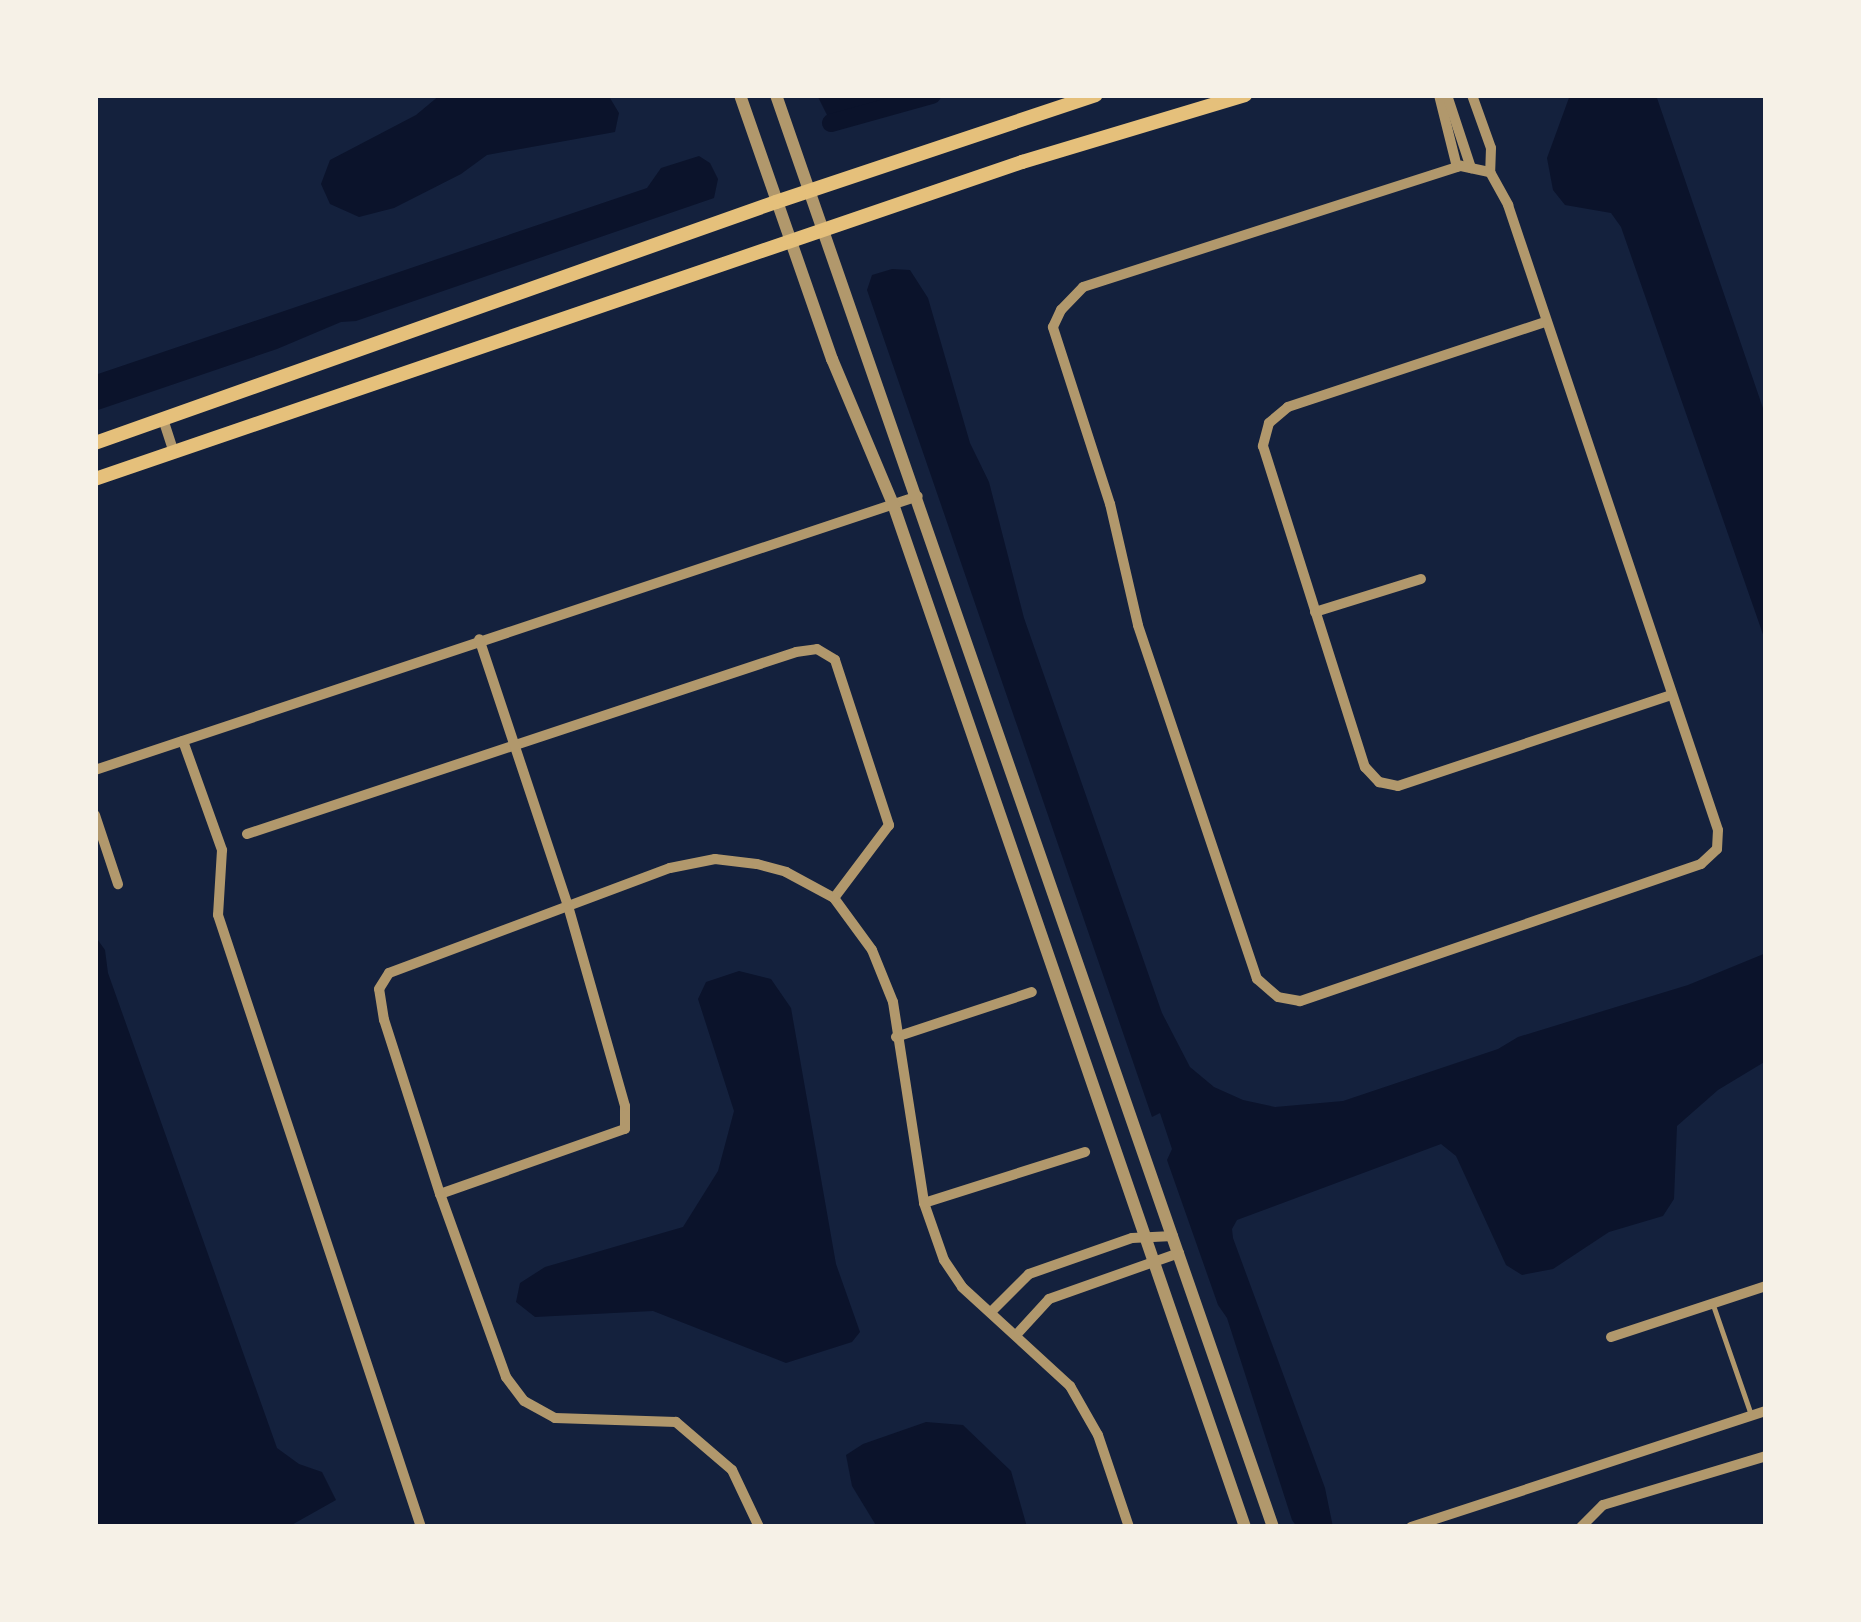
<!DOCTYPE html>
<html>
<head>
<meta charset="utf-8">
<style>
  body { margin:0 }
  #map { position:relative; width:1861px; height:1622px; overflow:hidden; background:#14213d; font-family:Commissioner,sans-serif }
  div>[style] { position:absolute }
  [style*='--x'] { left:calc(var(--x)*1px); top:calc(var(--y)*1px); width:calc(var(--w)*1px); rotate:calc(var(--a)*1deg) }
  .water>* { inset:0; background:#0b132b }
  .canal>* { height:18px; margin:-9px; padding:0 9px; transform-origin:9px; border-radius:9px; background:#0b132b }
  .service>* { height:5px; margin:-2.5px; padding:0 2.5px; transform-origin:2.5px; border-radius:2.5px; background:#b1986c }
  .minor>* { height:10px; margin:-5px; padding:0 5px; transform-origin:5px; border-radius:5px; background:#b1986c }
  .tertiary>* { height:12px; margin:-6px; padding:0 6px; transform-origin:6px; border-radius:6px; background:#b1986c }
  .secondary>* { height:14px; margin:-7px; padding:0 7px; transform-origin:7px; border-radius:7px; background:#e5c07b }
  span { translate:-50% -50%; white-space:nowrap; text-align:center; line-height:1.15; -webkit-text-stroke:8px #f6f1e7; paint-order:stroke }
  .frame { position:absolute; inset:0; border:98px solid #f6f1e7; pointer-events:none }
</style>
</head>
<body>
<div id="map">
  <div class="water">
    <i style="clip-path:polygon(440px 95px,599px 95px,610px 98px,619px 113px,615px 132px,487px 155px,461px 174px,394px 208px,359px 217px,330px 204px,321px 184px,330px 160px,416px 115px)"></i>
    <i style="clip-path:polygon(817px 95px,932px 95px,831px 123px)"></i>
    <i style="clip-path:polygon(1570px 95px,1656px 95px,1766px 417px,1766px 643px,1621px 227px,1611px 213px,1565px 205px,1553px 190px,1547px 158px)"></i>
    <i style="clip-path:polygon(699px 156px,710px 163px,718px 179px,714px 198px,356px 321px,341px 322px,277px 349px,95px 411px,95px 375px,647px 188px,661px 168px)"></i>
    <i style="clip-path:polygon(892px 269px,910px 270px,928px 298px,970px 443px,989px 482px,1024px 618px,1162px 1013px,1190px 1067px,1214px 1087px,1243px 1100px,1275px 1107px,1343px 1101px,1498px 1049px,1518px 1037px,1688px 985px,1766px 953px,1766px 1061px,1718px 1090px,1677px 1126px,1674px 1199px,1663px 1216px,1609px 1232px,1553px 1269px,1522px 1275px,1506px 1265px,1456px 1156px,1441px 1144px,1237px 1220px,1232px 1229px,1233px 1238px,1325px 1488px,1333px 1527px,1297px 1527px,1292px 1520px,1227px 1318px,1218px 1305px,1167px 1160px,1172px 1149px,1160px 1113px,1152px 1117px,867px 290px,872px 275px)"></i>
    <i style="clip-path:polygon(95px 936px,105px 950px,108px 973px,277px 1448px,299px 1464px,322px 1472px,336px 1500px,288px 1527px,95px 1527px)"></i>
    <i style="clip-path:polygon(739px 971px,771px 979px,791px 1008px,836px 1264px,860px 1332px,852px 1342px,786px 1363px,653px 1311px,535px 1317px,516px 1302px,520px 1283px,545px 1267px,683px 1227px,718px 1171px,734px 1111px,698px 999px,706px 982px)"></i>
    <i style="clip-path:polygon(926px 1422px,963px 1425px,1011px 1471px,1027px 1527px,877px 1527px,852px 1486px,846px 1455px,863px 1444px)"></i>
  </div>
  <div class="canal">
    <i style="--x:831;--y:123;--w:105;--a:-15.5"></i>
  </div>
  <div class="service">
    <i style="--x:1713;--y:1305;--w:116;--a:70.9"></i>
  </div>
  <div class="minor">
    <i style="--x:1439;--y:95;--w:74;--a:76"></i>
    <i style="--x:1447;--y:95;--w:77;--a:71.8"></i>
    <i style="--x:1472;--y:95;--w:56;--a:70.3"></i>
    <i style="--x:1491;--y:148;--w:24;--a:92"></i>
    <i style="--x:1490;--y:172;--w:38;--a:61"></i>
    <i style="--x:1508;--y:205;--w:659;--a:71.43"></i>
    <i style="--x:1718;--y:830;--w:19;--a:93"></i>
    <i style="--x:1717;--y:849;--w:22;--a:137"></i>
    <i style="--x:1701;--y:864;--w:424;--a:161.1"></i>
    <i style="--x:1300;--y:1001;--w:22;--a:-170"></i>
    <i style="--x:1278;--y:997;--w:28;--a:-139"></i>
    <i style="--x:1257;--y:979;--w:373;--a:-108.6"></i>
    <i style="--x:1138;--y:625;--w:124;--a:-103"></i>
    <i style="--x:1110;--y:504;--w:186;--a:-107.9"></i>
    <i style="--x:1053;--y:327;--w:19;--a:-65"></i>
    <i style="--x:1061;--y:310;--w:32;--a:-46"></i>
    <i style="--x:1083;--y:287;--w:397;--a:-17.8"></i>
    <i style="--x:1461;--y:166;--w:30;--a:12"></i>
    <i style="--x:1545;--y:322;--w:271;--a:161.7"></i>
    <i style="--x:1288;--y:407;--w:25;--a:140"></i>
    <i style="--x:1269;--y:423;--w:24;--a:105"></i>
    <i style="--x:1263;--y:446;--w:337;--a:72.4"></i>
    <i style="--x:1365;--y:767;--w:21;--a:47"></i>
    <i style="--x:1379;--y:782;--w:19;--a:12"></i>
    <i style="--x:1398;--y:786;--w:288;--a:-18.4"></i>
    <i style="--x:163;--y:419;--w:35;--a:72"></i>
    <i style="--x:1315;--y:612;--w:111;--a:-17.3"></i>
    <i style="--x:183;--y:741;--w:116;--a:70.3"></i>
    <i style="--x:222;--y:850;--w:65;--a:93.5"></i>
    <i style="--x:218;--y:915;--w:645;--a:71.65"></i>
    <i style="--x:95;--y:770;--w:867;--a:-18.41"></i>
    <i style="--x:95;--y:815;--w:73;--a:71.6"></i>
    <i style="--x:247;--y:834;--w:578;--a:-18.34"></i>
    <i style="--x:796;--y:652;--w:21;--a:-8"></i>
    <i style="--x:817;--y:649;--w:21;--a:31"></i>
    <i style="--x:835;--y:660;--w:174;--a:71.9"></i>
    <i style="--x:889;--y:825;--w:91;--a:127"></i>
    <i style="--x:834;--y:898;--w:64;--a:53.8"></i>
    <i style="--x:872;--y:950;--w:56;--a:68"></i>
    <i style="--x:893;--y:1002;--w:203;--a:81.2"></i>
    <i style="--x:924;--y:1203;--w:60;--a:70.7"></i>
    <i style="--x:944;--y:1260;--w:32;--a:56"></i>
    <i style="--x:962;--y:1287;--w:147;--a:42.5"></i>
    <i style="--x:1070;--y:1386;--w:56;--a:60.3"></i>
    <i style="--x:1098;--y:1435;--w:97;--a:71.4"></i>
    <i style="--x:896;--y:1037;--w:143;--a:-18.3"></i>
    <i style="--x:440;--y:1194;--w:196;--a:-19.4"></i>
    <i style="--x:625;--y:1129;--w:23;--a:-90"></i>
    <i style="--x:625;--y:1106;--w:211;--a:-105.9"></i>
    <i style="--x:567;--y:903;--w:278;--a:-108.4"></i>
    <i style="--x:924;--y:1203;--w:169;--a:-17.6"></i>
    <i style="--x:992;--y:1311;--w:52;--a:-45"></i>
    <i style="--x:1029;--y:1274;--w:109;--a:-19.3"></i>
    <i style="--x:1132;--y:1238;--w:41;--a:-2.8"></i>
    <i style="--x:1018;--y:1333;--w:46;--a:-47.6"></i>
    <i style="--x:1049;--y:1299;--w:138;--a:-19.5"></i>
    <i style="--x:1611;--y:1337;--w:163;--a:-18.2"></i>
    <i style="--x:759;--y:1527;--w:63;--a:-115.3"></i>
    <i style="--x:732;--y:1470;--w:74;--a:-139.4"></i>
    <i style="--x:676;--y:1422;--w:121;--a:-178.1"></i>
    <i style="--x:555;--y:1418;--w:35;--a:-151"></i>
    <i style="--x:524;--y:1401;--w:30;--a:-127"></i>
    <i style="--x:506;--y:1377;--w:195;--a:-109.8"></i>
    <i style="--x:440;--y:1194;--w:183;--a:-107.8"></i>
    <i style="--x:384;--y:1020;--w:31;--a:-99"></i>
    <i style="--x:379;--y:989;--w:19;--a:-58"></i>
    <i style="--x:389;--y:973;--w:300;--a:-20.5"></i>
    <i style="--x:670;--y:868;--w:46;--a:-11.3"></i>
    <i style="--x:715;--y:859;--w:42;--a:6.8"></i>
    <i style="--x:757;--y:864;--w:30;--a:15"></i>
    <i style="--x:786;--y:872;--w:55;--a:28.4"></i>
    <i style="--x:1411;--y:1527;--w:373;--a:-18.1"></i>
    <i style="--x:1581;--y:1527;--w:31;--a:-45"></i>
    <i style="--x:1603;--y:1505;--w:170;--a:-16.7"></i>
  </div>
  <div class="tertiary">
    <i style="--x:740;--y:95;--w:280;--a:70.8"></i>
    <i style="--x:832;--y:359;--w:157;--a:67.2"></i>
    <i style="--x:893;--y:504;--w:1082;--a:71.01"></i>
    <i style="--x:776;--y:95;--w:1516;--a:70.86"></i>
  </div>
  <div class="secondary">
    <i style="--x:95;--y:443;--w:722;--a:-19.49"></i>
    <i style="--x:776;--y:202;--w:337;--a:-18.5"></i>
    <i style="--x:95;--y:479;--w:980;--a:-18.88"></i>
    <i style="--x:1022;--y:162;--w:233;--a:-16.7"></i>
  </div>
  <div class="frame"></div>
</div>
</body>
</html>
